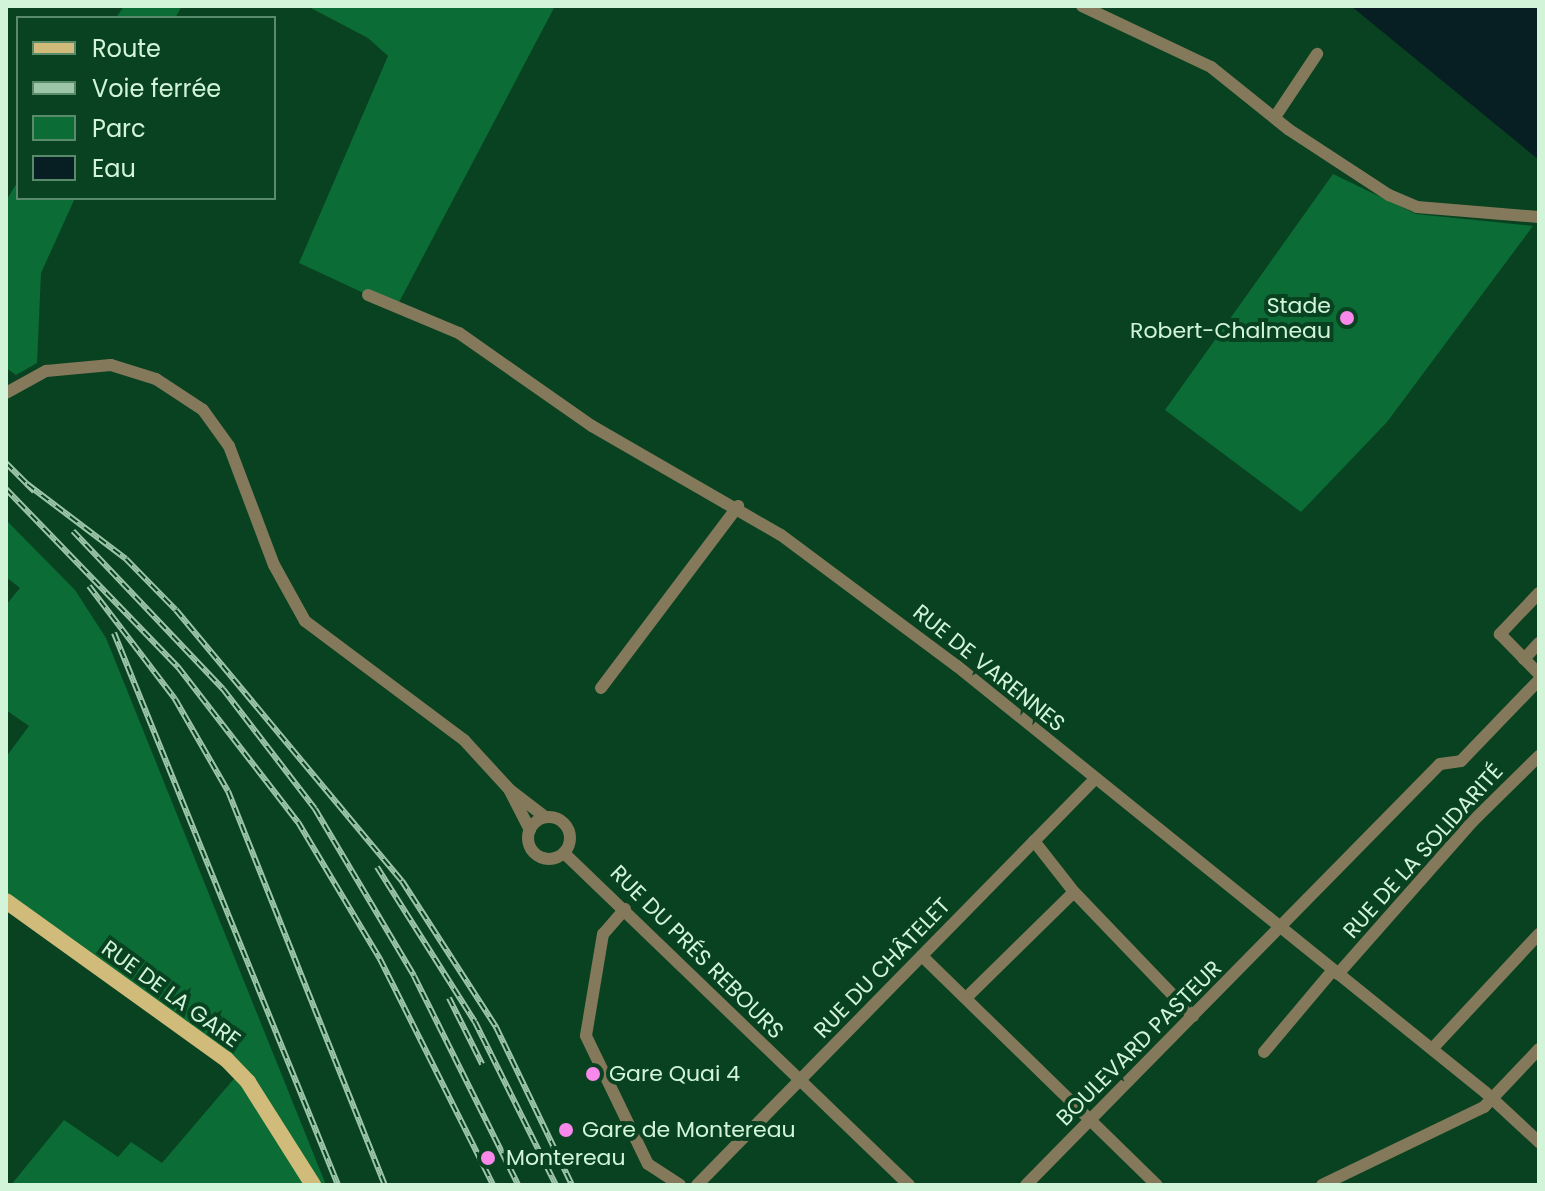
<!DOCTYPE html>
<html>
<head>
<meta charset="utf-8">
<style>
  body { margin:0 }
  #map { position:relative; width:1545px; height:1191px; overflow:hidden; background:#094220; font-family:Poppins,sans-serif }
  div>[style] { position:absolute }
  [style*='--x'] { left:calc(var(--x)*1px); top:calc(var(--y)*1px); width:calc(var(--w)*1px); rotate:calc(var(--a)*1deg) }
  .green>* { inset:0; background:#0b6c36 }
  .water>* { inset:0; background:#071e22 }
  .minor>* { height:12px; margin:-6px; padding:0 6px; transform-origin:6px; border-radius:6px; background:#847a5b }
  .minor>.ring { margin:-6px; padding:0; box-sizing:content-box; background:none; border:12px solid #847a5b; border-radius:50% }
  .major>* { height:16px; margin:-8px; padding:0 8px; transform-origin:8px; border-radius:8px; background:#d0bb7a }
  .rail>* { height:6px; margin-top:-3px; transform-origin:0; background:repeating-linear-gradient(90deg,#094220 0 9px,#9dc6a9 0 18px); box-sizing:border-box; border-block:2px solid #9dc6a9 }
  .dots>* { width:22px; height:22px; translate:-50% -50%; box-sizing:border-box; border:4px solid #094220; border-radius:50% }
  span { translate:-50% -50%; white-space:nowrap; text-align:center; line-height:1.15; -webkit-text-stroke:8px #094220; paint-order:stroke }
  .poi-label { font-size:22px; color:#d2f5da }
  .right { translate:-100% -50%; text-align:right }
  .left { translate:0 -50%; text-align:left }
  .street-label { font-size:22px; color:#d2f5da }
  .frame { position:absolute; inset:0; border:8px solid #d2f5da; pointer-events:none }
  .legend { position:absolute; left:16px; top:16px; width:260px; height:184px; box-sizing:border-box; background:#094220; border:2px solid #598a6a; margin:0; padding:10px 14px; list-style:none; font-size:24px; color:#d2f5da }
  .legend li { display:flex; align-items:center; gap:16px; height:40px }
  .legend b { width:40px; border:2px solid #598a6a }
</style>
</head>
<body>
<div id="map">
  <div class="green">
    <i style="clip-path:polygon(124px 6px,182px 6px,175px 18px,116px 18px)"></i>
    <i style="clip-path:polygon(307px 6px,555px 6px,396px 308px,299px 263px,388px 56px,368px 38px)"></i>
    <i style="clip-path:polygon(1333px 174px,1416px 214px,1533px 226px,1387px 422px,1301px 512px,1165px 410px)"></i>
    <i style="clip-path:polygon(18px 181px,18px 198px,75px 198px,41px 273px,37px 363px,16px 375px,6px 368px,6px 201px)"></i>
    <i style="clip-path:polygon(6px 520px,75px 590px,106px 638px,326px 1185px,11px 1185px,64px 1120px,118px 1157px,131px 1142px,162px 1163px,244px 1067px,6px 894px,6px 757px,29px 726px,6px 710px,6px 605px,20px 588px,6px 577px)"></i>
  </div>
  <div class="water">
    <i style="clip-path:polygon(1351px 6px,1539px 6px,1539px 160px)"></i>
  </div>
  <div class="minor">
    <i style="--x:1082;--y:6;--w:143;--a:25.3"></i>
    <i style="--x:1211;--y:67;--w:99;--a:38.8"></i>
    <i style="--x:1288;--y:129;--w:121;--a:33.2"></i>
    <i style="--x:1389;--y:195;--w:30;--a:23"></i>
    <i style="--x:1417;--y:207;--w:122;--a:4.7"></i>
    <i style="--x:1275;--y:117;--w:76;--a:-56.3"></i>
    <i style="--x:368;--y:295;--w:99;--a:22.7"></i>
    <i style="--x:459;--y:333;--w:162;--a:35"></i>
    <i style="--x:592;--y:426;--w:218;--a:30"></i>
    <i style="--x:781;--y:535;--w:219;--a:36.7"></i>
    <i style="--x:957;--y:666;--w:678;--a:38.9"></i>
    <i style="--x:1485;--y:1092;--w:74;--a:42.8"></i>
    <i style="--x:6;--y:393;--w:46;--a:-28.8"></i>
    <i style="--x:46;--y:371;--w:65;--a:-5.3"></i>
    <i style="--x:111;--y:365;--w:47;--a:17.3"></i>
    <i style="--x:156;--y:379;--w:56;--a:33.4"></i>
    <i style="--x:203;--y:410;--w:44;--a:54.2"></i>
    <i style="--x:229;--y:446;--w:127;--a:69.3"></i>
    <i style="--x:274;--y:565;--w:64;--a:61"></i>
    <i style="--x:305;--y:621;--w:199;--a:36.8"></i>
    <i style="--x:464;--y:740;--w:67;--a:47.4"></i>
    <i style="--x:509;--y:789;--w:46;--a:62.9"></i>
    <i style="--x:1539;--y:593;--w:57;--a:133.6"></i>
    <i style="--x:1500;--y:634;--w:56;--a:45.7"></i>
    <i style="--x:1524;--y:659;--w:22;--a:-47"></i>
    <i style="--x:601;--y:688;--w:228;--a:-53"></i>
    <i style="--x:510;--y:790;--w:44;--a:37.6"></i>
    <i class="ring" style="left:528px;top:817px;width:30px;height:30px"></i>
    <i style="--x:1034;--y:841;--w:65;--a:51.9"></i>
    <i style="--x:1074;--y:892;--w:172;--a:46.2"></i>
    <i style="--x:564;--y:853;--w:479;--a:43.9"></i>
    <i style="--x:625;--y:909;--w:33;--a:131"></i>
    <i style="--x:603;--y:934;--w:103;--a:99.5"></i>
    <i style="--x:586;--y:1036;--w:142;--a:64.2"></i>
    <i style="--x:648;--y:1164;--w:38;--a:33"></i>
    <i style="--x:922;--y:956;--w:328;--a:44.3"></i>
    <i style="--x:1338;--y:974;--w:204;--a:-48.6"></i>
    <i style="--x:1473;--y:821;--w:93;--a:-44.6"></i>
    <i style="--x:966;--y:998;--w:151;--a:-44.5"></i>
    <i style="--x:1432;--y:1049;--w:157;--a:-47.1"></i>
    <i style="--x:1264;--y:1052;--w:107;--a:-49.9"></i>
    <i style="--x:697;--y:1185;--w:569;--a:-45.57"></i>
    <i style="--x:1026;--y:1185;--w:590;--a:-45.48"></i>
    <i style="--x:1440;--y:764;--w:21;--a:-8"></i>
    <i style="--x:1461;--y:761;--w:112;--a:-46.1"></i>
    <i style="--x:1322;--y:1185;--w:180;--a:-25.7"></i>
    <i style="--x:1484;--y:1107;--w:80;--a:-46.5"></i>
  </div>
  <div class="major">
    <i style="--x:6;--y:901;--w:271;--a:35.7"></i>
    <i style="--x:226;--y:1059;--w:32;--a:46"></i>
    <i style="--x:248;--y:1082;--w:122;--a:57.7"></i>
  </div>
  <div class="rail">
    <i style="--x:6;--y:463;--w:40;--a:45"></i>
    <i style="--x:27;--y:484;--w:124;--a:37.1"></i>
    <i style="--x:126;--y:559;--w:71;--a:45.6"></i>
    <i style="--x:176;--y:610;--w:353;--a:50.2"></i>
    <i style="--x:402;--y:881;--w:174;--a:57.2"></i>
    <i style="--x:496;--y:1027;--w:175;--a:64.3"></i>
    <i style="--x:6;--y:489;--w:248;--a:46"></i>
    <i style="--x:178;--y:667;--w:196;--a:52.3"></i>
    <i style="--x:298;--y:822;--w:160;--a:59.1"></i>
    <i style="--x:380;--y:959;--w:253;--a:63.4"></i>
    <i style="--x:73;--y:531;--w:218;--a:46.5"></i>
    <i style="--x:223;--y:689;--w:151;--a:52.5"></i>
    <i style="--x:315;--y:809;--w:194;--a:59.3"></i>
    <i style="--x:414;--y:976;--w:233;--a:63.5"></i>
    <i style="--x:89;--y:586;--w:142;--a:52.7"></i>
    <i style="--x:175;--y:699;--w:106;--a:60.1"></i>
    <i style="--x:228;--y:791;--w:424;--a:68.3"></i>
    <i style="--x:114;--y:633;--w:596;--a:67.91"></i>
    <i style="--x:377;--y:867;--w:183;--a:57.7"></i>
    <i style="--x:475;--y:1022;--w:182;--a:63.6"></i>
    <i style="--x:449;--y:998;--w:74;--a:63.4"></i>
  </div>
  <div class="dots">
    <i style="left:1347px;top:318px;background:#f888ea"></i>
    <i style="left:593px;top:1074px;background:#f888ea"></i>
    <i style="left:566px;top:1130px;background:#f888ea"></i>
    <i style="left:488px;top:1158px;background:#f888ea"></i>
  </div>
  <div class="poi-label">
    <span class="right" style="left:1331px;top:318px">Stade<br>Robert-Chalmeau</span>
    <span class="left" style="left:609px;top:1074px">Gare Quai 4</span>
    <span class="left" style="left:582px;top:1130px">Gare de Montereau</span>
    <span class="left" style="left:506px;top:1158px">Montereau</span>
  </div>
  <div class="street-label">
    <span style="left:989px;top:668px;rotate:39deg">RUE DE VARENNES</span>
    <span style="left:1423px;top:851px;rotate:-48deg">RUE DE LA SOLIDARITÉ</span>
    <span style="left:697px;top:952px;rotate:45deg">RUE DU PRÉS REBOURS</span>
    <span style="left:882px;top:968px;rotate:-46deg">RUE DU CHÂTELET</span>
    <span style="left:171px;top:994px;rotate:36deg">RUE DE LA GARE</span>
    <span style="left:1139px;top:1043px;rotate:-45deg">BOULEVARD PASTEUR</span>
  </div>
  <div class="frame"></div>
  <ul class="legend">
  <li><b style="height:10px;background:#d0bb7a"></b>Route</li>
  <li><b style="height:10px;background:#9dc6a9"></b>Voie ferrée</li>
  <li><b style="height:22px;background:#0b6c36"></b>Parc</li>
  <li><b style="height:22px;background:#071e22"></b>Eau</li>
  </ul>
</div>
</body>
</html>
